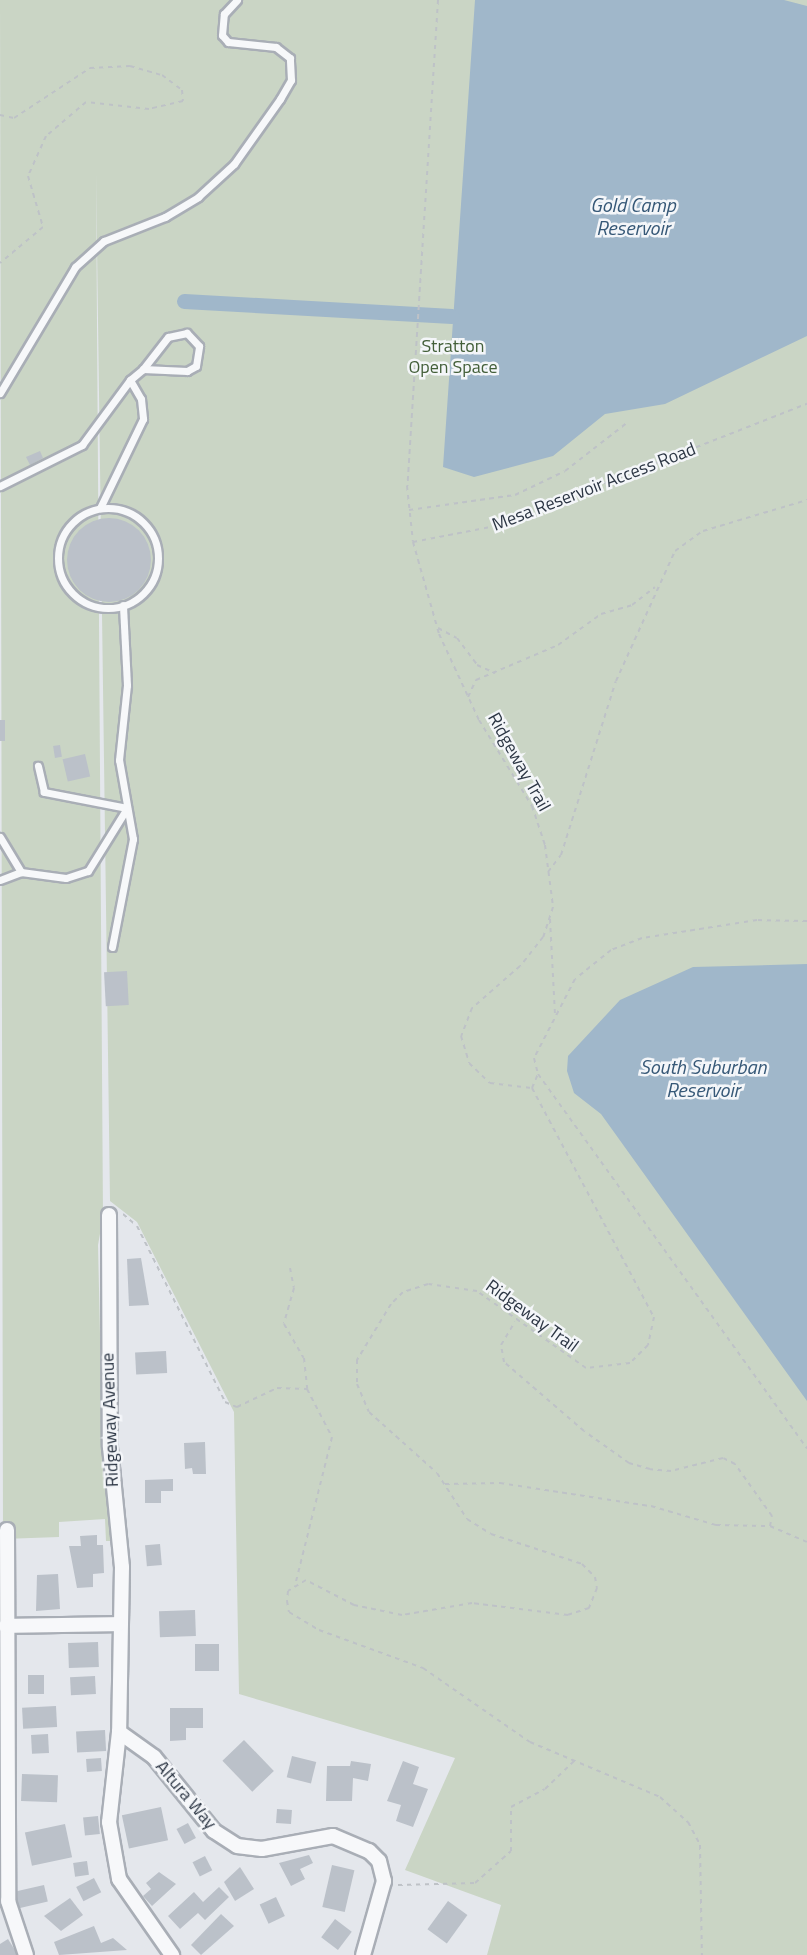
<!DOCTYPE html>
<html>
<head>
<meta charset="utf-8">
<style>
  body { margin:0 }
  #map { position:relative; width:807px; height:1955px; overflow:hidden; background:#e4e7ec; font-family:"Titillium Web",sans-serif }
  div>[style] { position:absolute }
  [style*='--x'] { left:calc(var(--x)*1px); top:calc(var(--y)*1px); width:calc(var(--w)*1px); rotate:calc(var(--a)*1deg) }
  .green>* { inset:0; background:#cad5c5 }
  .water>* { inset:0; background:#a0b7ca }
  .canal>* { height:15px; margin:-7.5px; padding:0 7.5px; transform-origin:7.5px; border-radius:7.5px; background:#a0b7ca }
  .building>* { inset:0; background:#bbc1c9; transform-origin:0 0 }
  .round { border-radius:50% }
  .path>* { height:2px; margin-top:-1px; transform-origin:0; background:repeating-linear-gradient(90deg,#bec2c7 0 4.5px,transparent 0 9px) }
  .roads { filter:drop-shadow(2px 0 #a9aeb6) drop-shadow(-2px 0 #a9aeb6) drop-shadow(0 2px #a9aeb6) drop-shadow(0 -2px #a9aeb6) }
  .lane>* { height:7px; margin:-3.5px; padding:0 3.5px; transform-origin:3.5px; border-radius:3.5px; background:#f7f8fa }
  .lane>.ring { margin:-3.5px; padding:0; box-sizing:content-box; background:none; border:7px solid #f7f8fa; border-radius:50% }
  .street>* { height:14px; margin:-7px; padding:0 7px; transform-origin:7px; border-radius:7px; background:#f7f8fa }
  span { translate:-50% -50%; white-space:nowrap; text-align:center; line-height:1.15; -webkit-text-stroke:5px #f4f6f9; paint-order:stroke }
  .park-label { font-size:18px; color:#435f39 }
  .street-label { font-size:18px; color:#2c3644 }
  .water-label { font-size:20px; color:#365877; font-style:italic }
</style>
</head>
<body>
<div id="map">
  <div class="green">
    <i style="clip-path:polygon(0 0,807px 0,807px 1955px,487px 1955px,501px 1905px,405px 1870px,455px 1758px,239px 1694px,234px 1412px,137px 1222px,110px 1201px,96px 173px,103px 1217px,98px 1245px,103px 1468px,112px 1541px,106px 1541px,105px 1519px,59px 1522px,59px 1537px,3px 1539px)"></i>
  </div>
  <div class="water">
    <i style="clip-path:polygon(475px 0,784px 0,807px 6px,807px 336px,665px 404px,605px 414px,553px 456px,474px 477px,443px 467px)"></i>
    <i style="clip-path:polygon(807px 964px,807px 1401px,601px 1114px,574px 1093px,567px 1071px,568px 1056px,620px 1000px,693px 967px)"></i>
  </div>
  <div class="canal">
    <i style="--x:184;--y:301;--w:268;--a:3.2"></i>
  </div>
  <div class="building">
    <i style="clip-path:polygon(40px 451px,43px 458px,30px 465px,26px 457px)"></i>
    <i class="round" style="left:67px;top:518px;width:84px;height:84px"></i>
    <i style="left:0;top:720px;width:5px;height:21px"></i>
    <i style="left:60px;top:745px;width:12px;height:7px;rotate:81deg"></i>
    <i style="left:85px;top:754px;width:23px;height:23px;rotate:77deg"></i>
    <i style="left:127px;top:971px;width:34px;height:23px;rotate:87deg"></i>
    <i style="clip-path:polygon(141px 1258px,149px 1305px,129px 1306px,127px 1259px)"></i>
    <i style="left:166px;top:1351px;width:22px;height:31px;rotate:87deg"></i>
    <i style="clip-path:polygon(205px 1442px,206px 1474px,193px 1474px,192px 1468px,185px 1469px,184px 1443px)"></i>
    <i style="clip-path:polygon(173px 1479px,173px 1491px,161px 1491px,161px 1503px,145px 1503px,145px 1480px)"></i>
    <i style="clip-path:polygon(97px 1535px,97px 1545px,103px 1545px,104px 1573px,93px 1574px,93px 1587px,77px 1588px,69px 1546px,81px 1546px,80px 1536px)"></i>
    <i style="left:160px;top:1544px;width:21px;height:15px;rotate:85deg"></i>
    <i style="clip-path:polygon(58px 1574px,60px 1609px,36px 1611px,37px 1575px)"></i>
    <i style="left:195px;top:1610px;width:26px;height:36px;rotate:88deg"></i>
    <i style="left:98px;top:1642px;width:25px;height:30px;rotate:88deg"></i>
    <i style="left:195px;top:1644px;width:24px;height:27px"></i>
    <i style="left:28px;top:1675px;width:16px;height:19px"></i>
    <i style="left:95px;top:1676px;width:18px;height:25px;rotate:87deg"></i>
    <i style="left:56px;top:1706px;width:21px;height:34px;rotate:87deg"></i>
    <i style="clip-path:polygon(170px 1708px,203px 1708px,203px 1728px,186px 1728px,186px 1740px,170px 1741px)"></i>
    <i style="left:105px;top:1730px;width:21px;height:29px;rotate:87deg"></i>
    <i style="left:48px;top:1734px;width:19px;height:17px;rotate:87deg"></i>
    <i style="left:244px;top:1740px;width:43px;height:30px;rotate:46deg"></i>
    <i style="left:292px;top:1756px;width:25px;height:22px;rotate:14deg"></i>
    <i style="left:101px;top:1758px;width:13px;height:15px;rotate:86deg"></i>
    <i style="clip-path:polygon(351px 1761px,371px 1764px,368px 1781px,353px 1778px,352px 1801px,326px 1801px,327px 1766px,350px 1766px)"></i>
    <i style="clip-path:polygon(403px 1761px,419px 1767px,413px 1784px,428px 1789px,413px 1827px,396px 1821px,401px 1805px,387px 1801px)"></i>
    <i style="left:22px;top:1774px;width:36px;height:27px;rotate:2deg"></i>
    <i style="left:161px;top:1807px;width:34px;height:40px;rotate:78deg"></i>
    <i style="left:277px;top:1809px;width:15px;height:14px;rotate:4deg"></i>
    <i style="left:98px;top:1816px;width:18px;height:15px;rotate:84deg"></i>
    <i style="left:188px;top:1823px;width:17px;height:13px;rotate:62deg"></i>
    <i style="left:65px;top:1824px;width:34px;height:41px;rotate:78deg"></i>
    <i style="clip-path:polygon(309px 1855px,313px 1863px,300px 1869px,305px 1879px,291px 1886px,279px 1863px)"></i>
    <i style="left:205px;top:1856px;width:16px;height:14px;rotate:63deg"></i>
    <i style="left:87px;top:1861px;width:14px;height:14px;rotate:82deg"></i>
    <i style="left:332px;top:1865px;width:23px;height:43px;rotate:13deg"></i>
    <i style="clip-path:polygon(240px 1867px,254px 1889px,235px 1901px,224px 1882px)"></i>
    <i style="clip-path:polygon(159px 1872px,176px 1884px,152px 1906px,143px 1896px,151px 1889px,146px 1883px)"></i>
    <i style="left:94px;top:1878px;width:16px;height:20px;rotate:63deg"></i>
    <i style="left:44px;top:1885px;width:17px;height:35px;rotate:77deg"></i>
    <i style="clip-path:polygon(219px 1887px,229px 1897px,205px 1920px,198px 1913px,180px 1929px,168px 1916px,194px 1892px,203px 1902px)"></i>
    <i style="left:276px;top:1897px;width:21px;height:18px;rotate:65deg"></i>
    <i style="clip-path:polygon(70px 1898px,83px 1915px,61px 1931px,44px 1916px)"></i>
    <i style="left:448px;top:1901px;width:24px;height:35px;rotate:36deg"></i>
    <i style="clip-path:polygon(221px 1914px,234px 1926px,201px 1955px,191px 1945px)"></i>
    <i style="left:335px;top:1919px;width:21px;height:23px;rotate:37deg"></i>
    <i style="clip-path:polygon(94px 1926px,101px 1943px,113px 1938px,127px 1950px,59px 1955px,54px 1942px)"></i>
    <i style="clip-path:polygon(8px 1939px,18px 1955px,0 1955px,0 1944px)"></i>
  </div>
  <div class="path">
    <i style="--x:438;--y:0;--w:487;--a:93.6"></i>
    <i style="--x:407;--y:486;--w:56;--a:83.9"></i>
    <i style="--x:413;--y:542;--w:84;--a:-11"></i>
    <i style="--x:495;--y:526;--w:335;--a:-21.4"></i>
    <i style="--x:0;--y:115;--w:14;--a:12"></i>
    <i style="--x:14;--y:118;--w:91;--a:-33.3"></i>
    <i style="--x:90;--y:68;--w:40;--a:-2.9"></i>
    <i style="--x:130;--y:66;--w:33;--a:16"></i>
    <i style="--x:162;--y:75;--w:25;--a:37"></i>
    <i style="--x:182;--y:90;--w:11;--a:85"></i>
    <i style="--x:183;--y:101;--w:35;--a:167"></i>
    <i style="--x:149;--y:109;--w:63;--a:-173.7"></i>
    <i style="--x:86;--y:102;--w:52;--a:139.6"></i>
    <i style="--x:46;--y:136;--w:44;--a:114.2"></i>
    <i style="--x:28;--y:176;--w:53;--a:73.6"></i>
    <i style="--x:43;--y:227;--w:56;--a:140.1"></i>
    <i style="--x:409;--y:510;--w:107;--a:-8.1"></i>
    <i style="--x:515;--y:495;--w:55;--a:-25.6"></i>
    <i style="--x:565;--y:471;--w:80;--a:-37.9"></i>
    <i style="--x:413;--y:542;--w:96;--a:74.2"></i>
    <i style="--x:439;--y:634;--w:95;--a:65.1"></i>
    <i style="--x:479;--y:720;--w:101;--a:58.4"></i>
    <i style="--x:532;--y:806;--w:41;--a:71.6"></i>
    <i style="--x:545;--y:845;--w:63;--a:82.6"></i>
    <i style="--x:553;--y:907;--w:32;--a:108"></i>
    <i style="--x:543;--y:937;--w:37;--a:128"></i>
    <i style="--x:520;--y:966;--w:64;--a:138.8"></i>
    <i style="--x:472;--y:1008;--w:30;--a:111"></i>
    <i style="--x:461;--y:1036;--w:28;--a:73"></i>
    <i style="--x:469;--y:1063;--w:29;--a:44"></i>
    <i style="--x:490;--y:1083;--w:42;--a:6.8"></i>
    <i style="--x:532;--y:1088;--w:259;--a:62"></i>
    <i style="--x:654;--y:1317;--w:29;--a:102"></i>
    <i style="--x:648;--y:1345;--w:25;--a:135"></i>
    <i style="--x:630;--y:1363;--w:44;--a:173.5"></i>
    <i style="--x:586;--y:1368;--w:133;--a:-144.8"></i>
    <i style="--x:477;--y:1291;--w:49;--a:-171.9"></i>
    <i style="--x:428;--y:1284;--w:26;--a:162"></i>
    <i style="--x:403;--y:1292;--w:17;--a:135"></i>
    <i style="--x:391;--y:1304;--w:66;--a:121.3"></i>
    <i style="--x:357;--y:1360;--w:24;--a:90"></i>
    <i style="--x:357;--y:1384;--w:30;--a:67"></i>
    <i style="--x:369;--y:1412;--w:91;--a:41.9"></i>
    <i style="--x:437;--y:1473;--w:55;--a:56.9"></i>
    <i style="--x:467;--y:1519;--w:28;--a:32"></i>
    <i style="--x:491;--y:1534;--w:96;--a:18.2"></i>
    <i style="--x:582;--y:1564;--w:18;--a:45"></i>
    <i style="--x:595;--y:1577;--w:11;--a:80"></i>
    <i style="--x:597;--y:1588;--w:22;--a:112"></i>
    <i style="--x:589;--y:1608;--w:22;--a:162"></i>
    <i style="--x:568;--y:1615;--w:97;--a:-172.9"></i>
    <i style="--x:472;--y:1603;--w:71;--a:170.3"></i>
    <i style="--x:402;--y:1615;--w:49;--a:-168.2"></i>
    <i style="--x:354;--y:1605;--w:54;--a:-152.5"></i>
    <i style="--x:306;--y:1580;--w:21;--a:149"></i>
    <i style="--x:288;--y:1591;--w:10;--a:96"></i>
    <i style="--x:287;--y:1601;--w:11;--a:80"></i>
    <i style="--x:289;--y:1612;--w:35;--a:31"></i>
    <i style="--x:319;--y:1630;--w:111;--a:20.1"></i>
    <i style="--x:423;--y:1668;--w:130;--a:34.7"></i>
    <i style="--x:530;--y:1742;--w:141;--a:22.9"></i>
    <i style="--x:660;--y:1797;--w:38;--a:42"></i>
    <i style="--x:688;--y:1822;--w:26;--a:62"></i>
    <i style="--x:700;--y:1845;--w:110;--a:89"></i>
    <i style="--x:438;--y:628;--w:21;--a:28"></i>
    <i style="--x:457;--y:638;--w:34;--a:53"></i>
    <i style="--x:477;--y:665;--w:20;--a:24"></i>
    <i style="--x:468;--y:697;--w:19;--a:-65"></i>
    <i style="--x:476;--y:680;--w:89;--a:-23.1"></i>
    <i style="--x:558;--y:645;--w:53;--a:-35.8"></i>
    <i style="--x:601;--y:614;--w:32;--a:-16"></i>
    <i style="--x:632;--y:605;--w:29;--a:-38"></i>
    <i style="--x:548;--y:872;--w:21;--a:-53"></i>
    <i style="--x:561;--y:855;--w:182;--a:-72.5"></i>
    <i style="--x:616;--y:681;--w:143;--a:-65.6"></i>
    <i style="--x:675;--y:551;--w:34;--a:-36"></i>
    <i style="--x:703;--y:531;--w:109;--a:-16.6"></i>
    <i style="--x:550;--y:919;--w:96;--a:87"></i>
    <i style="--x:807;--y:921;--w:50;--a:-178.9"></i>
    <i style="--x:757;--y:920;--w:116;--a:171.1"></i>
    <i style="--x:642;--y:938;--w:33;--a:159"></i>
    <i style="--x:611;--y:950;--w:46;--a:141.1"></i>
    <i style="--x:575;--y:979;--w:89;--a:117.4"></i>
    <i style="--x:534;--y:1058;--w:16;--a:76"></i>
    <i style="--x:538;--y:1074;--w:461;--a:54.3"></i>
    <i style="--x:532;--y:1088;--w:15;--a:-67"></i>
    <i style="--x:123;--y:1214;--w:18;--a:41"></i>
    <i style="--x:137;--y:1226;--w:197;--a:63.4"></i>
    <i style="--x:225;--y:1402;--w:13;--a:23"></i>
    <i style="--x:237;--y:1407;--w:44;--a:-25.4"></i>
    <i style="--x:277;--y:1388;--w:30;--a:2"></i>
    <i style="--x:290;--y:1268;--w:20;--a:79"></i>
    <i style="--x:294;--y:1288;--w:37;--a:106"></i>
    <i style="--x:284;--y:1324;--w:39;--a:60"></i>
    <i style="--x:304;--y:1358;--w:31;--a:84"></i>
    <i style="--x:307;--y:1389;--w:54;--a:62.5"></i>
    <i style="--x:332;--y:1437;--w:153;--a:104"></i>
    <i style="--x:445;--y:1484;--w:55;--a:-1"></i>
    <i style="--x:500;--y:1483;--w:153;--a:8.7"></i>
    <i style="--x:651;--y:1506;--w:68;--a:16.3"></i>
    <i style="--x:716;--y:1525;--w:54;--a:1.1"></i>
    <i style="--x:770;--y:1526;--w:10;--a:-79"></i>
    <i style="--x:772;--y:1516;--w:64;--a:-125.4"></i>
    <i style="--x:735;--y:1464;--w:13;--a:-153"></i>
    <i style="--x:723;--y:1458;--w:54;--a:166"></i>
    <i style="--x:671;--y:1471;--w:21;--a:-175"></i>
    <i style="--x:650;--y:1469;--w:22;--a:-164"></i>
    <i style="--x:629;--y:1463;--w:55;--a:-144.6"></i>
    <i style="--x:584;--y:1431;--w:106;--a:-139.2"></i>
    <i style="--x:504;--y:1362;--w:17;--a:-100"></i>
    <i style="--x:501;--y:1345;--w:27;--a:-59"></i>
    <i style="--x:770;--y:1526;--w:40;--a:23.4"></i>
    <i style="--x:398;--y:1885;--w:77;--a:-1.5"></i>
    <i style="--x:475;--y:1883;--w:48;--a:-41.6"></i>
    <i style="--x:511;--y:1851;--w:44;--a:-90"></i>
    <i style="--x:511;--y:1807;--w:38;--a:-28"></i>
    <i style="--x:545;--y:1789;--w:40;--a:-44"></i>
  </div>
  <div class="roads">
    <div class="lane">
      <i style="--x:130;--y:380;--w:17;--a:-40"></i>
      <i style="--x:143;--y:369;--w:44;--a:2.6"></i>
      <i style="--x:187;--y:371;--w:10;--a:-29"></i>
      <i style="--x:196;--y:366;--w:20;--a:-81"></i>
      <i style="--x:199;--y:346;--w:18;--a:-133"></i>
      <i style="--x:187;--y:333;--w:19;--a:168"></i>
      <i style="--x:168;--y:337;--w:41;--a:128"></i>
      <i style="--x:0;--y:393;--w:147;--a:-59.2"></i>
      <i style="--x:75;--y:267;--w:39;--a:-42"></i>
      <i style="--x:104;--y:241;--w:66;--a:-21.5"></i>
      <i style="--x:165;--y:217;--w:39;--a:-31"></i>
      <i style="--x:198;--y:197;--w:49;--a:-42.5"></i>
      <i style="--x:234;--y:164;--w:80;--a:-54.7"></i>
      <i style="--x:280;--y:99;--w:22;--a:-60"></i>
      <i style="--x:291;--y:80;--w:22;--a:-93"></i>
      <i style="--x:290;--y:58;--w:18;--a:-142"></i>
      <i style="--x:276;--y:47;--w:48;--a:-174.1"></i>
      <i style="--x:228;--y:42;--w:9;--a:-131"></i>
      <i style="--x:222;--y:35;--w:21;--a:-85"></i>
      <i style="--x:224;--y:14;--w:19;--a:-47"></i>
      <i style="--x:0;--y:486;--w:92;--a:-26.6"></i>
      <i style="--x:82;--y:445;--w:81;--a:-53.6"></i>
      <i style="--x:130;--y:380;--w:22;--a:60"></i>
      <i style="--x:141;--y:399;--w:20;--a:84"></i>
      <i style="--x:143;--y:419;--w:99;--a:115.8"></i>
      <i class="ring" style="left:58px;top:508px;width:93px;height:93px"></i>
      <i style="--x:0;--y:837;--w:41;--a:59"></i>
      <i style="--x:0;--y:880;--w:22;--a:-21"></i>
      <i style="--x:21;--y:872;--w:45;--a:7.6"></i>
      <i style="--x:66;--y:878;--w:23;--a:-18"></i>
      <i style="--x:88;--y:871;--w:74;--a:-58.2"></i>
      <i style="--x:127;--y:808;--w:85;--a:-169.1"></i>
      <i style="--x:44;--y:792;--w:27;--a:-103"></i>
      <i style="--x:112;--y:947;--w:110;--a:-79"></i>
      <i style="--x:133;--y:839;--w:80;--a:-100"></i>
      <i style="--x:119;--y:760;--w:75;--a:-83.9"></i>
      <i style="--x:127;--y:685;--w:80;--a:-92.9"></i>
    </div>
    <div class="street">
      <i style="--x:109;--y:1215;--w:232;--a:89.8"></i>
      <i style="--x:110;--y:1447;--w:121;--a:84.3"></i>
      <i style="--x:122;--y:1567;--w:165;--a:91"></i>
      <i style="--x:119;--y:1732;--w:91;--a:96.3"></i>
      <i style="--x:109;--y:1822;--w:58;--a:80"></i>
      <i style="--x:119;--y:1879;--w:93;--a:55.1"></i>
      <i style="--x:7;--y:1530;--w:371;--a:89.8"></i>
      <i style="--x:8;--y:1901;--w:57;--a:71.6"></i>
      <i style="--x:6;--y:1626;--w:112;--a:-1"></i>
      <i style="--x:119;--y:1732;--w:43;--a:35.5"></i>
      <i style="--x:154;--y:1757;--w:95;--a:51"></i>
      <i style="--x:214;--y:1831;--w:27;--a:33"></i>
      <i style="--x:237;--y:1846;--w:25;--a:7"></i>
      <i style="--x:262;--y:1849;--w:72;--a:-10.4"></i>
      <i style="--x:333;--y:1836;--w:39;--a:23"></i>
      <i style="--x:369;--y:1851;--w:14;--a:45"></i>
      <i style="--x:379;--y:1861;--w:21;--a:76"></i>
      <i style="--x:384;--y:1881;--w:77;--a:105.8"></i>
    </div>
  </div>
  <div class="park-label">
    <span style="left:453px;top:357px">Stratton<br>Open Space</span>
  </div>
  <div class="street-label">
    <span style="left:594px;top:487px;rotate:-21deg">Mesa Reservoir Access Road</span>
    <span style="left:519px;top:762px;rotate:61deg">Ridgeway Trail</span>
    <span style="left:532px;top:1316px;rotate:36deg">Ridgeway Trail</span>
    <span style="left:110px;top:1420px;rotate:-92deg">Ridgeway Avenue</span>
    <span style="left:186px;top:1795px;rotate:50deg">Altura Way</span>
  </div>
  <div class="water-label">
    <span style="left:633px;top:216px">Gold Camp<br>Reservoir</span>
    <span style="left:703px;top:1078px">South Suburban<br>Reservoir</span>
  </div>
</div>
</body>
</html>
